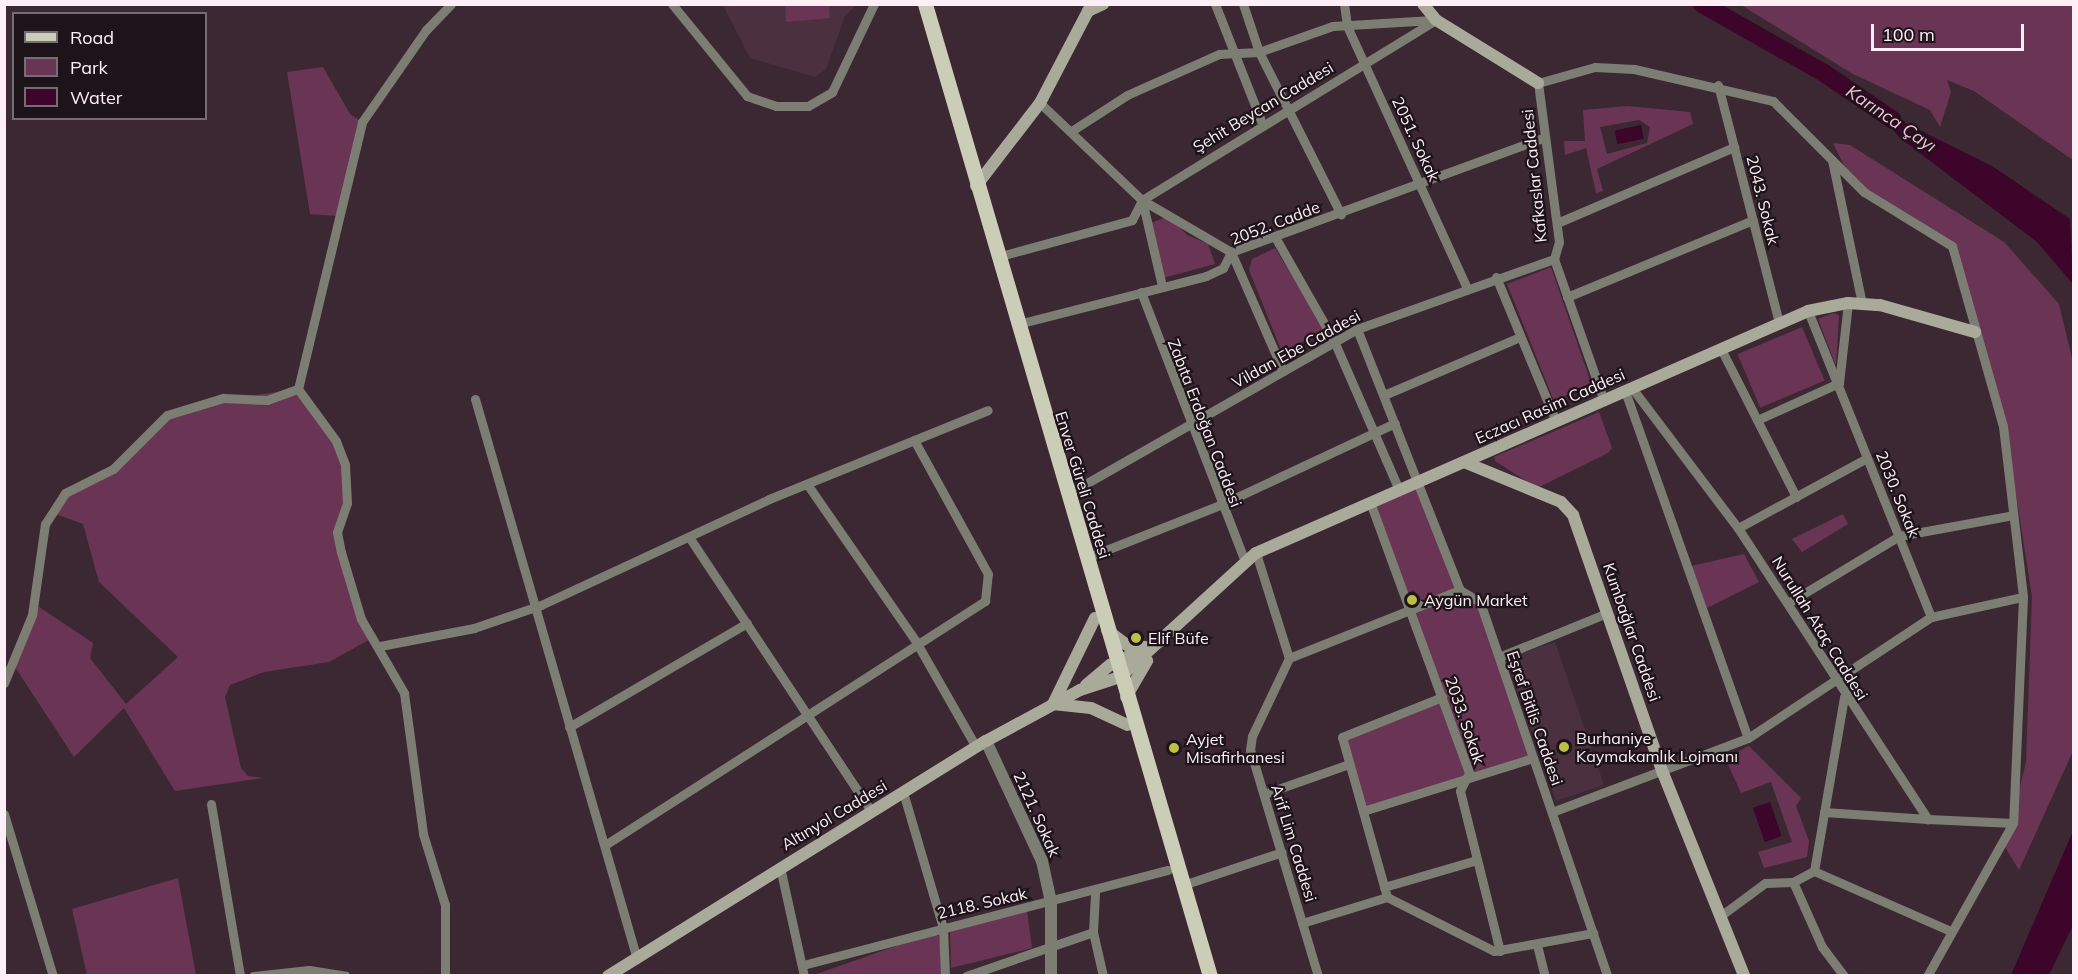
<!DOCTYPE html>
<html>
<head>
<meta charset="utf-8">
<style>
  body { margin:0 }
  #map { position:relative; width:2078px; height:980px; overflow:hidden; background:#3c2833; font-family:Mulish,sans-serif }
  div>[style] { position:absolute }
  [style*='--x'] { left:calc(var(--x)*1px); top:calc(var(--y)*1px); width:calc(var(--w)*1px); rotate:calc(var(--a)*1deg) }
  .built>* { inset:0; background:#4b303f }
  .green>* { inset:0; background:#6a3554; transform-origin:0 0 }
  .water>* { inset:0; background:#3c0529; transform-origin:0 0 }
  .river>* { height:18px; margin:-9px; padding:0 9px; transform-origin:9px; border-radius:9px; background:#3c0529 }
  .minor>* { height:9px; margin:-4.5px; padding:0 4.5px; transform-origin:4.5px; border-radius:4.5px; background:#7d7e73 }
  .tertiary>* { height:12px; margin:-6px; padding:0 6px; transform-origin:6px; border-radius:6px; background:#7d7e73 }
  .secondary>* { height:12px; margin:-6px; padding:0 6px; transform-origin:6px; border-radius:6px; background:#a9aa99 }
  .primary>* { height:15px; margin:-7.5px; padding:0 7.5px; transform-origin:7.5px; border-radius:7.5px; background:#cbcdb6 }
  .dots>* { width:16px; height:16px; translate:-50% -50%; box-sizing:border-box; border:3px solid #1d1419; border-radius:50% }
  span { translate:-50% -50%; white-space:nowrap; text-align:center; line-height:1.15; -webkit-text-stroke:4.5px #1d1419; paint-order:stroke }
  .street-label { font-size:16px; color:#feeff7 }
  .poi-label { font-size:16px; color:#feeff7 }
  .left { translate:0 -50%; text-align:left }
  .water-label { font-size:18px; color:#f5bedb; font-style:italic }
  .frame { position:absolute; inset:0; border:6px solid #feeff7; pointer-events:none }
  .legend { position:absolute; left:12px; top:12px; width:195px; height:108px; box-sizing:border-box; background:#1d1419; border:2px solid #776c72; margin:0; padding:8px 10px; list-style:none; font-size:18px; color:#feeff7 }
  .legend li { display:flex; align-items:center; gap:12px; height:30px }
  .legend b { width:30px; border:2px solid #776c72 }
  .scale { position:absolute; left:1871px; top:24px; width:153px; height:27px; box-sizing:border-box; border:3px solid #feeff7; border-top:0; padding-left:8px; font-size:18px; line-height:21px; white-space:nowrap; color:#feeff7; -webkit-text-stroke:4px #1d1419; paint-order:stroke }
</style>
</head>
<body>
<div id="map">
  <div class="built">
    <i style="clip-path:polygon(723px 5px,856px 5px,845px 16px,826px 69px,815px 77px,750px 58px)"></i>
    <i style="clip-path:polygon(1555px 642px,1604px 785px,1556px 801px,1510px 669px,1513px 656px)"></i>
  </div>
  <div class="green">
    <i style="clip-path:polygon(785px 5px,829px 5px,830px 18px,786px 22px)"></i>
    <i style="clip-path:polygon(1741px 5px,2073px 5px,2073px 160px,1974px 91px,1947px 80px,1951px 92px,1940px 127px,1930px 110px,1853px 74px)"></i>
    <i style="clip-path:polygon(323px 67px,350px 114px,362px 122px,336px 216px,310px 214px,287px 72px)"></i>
    <i style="clip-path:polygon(evenodd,1627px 106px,1690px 112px,1693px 124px,1597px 169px,1603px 191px,1596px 193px,1586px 148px,1565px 155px,1564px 141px,1585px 141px,1583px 110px,1627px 106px,1639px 120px,1650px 127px,1647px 143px,1607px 154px,1600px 127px,1639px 120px)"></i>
    <i style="clip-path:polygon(1833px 143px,1850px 145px,2004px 242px,2059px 304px,2074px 367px,2073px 751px,2019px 870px,2005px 847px,2026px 762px,2032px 597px,2012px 468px,1951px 242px,1854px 186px)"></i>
    <i style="clip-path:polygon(1169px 216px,1187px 235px,1208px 244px,1215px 264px,1163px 278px,1151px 223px)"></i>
    <i style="clip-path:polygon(1275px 248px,1325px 330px,1282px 352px,1249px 270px,1252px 259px)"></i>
    <i style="clip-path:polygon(1551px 267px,1591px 383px,1554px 401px,1507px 284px)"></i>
    <i style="clip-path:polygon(1833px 313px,1839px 315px,1836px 366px,1818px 319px)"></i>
    <i style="left:1802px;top:327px;width:58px;height:70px;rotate:67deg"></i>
    <i style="clip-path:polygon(298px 389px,336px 441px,347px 479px,337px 533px,361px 619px,374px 637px,329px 662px,264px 672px,230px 685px,225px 697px,241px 768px,248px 776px,263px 778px,175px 791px,124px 708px,74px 757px,13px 664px,33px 603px,93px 643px,90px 658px,126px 704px,178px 657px,99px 582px,83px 524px,53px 513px,65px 493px,113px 469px,167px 415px,194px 404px)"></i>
    <i style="clip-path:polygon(1599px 412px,1612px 448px,1608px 453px,1537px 488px,1495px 461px,1494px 457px)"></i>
    <i style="clip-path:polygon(1418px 481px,1460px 590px,1480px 602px,1533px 758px,1363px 811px,1342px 737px,1442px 697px,1410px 611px,1420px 606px,1414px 590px,1403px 594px,1370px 502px)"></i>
    <i style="clip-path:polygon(1843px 514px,1848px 524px,1802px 552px,1792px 539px)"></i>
    <i style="clip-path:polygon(1744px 554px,1759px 582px,1707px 608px,1691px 566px)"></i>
    <i style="clip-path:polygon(1749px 746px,1801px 798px,1796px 806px,1809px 841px,1807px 857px,1764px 868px,1758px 852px,1792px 842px,1771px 782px,1741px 793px,1725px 758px)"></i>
    <i style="clip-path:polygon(178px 878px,196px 975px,87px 975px,72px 909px)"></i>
    <i style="clip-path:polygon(1027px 911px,1032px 948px,951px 968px,950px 931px)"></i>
    <i style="clip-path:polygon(933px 933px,939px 936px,942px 975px,811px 976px)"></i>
  </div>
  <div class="water">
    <i style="clip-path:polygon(1873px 107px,1992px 166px,2070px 219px,2073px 284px,2037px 242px,1900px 138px)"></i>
    <i style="left:1641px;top:125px;width:14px;height:27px;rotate:78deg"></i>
    <i style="left:1770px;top:802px;width:36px;height:18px;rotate:71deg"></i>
    <i style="clip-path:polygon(2073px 831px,2073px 925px,2049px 975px,2011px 975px)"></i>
  </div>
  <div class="river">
    <i style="--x:1702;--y:4;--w:140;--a:29.5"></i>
    <i style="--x:1824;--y:73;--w:83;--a:34.3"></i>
  </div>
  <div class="minor">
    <i style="--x:672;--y:4;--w:119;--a:50.8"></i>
    <i style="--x:747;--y:96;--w:31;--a:19"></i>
    <i style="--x:776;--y:106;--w:32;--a:0"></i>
    <i style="--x:808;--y:106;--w:28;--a:-30"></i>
    <i style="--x:832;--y:92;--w:98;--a:-64.5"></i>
    <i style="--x:1215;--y:4;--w:131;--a:68.5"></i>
    <i style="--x:1243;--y:4;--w:51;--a:71.6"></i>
    <i style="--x:1259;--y:52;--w:182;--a:63.2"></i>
    <i style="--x:1344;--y:4;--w:22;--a:82"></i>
    <i style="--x:1347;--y:26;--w:286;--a:65.4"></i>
    <i style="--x:1718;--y:85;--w:246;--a:75.6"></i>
    <i style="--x:1040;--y:103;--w:141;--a:43.6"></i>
    <i style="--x:1142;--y:200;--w:103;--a:30.3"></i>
    <i style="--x:1231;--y:252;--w:130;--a:66.4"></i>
    <i style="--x:1073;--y:130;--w:64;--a:-32.9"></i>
    <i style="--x:1127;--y:95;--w:101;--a:-24"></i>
    <i style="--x:1219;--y:54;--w:40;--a:-2.9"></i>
    <i style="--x:1259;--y:52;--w:78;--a:-19.4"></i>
    <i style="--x:1333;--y:26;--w:100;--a:-3.4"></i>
    <i style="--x:1832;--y:160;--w:147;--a:78.2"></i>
    <i style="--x:1142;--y:200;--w:88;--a:76.9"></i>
    <i style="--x:1557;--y:223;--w:193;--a:-23.2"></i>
    <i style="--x:1275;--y:237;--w:120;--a:60.4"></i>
    <i style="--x:1334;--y:341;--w:163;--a:66.4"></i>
    <i style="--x:997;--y:257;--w:140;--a:-15.3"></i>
    <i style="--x:1132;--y:220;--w:22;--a:-63"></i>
    <i style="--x:1142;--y:200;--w:345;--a:-31.5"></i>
    <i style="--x:1496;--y:277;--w:157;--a:67.5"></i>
    <i style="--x:1141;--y:292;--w:289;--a:68.9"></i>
    <i style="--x:1567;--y:297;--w:201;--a:-22.5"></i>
    <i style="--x:1808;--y:311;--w:330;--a:68.1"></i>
    <i style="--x:1018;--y:324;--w:194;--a:-14.3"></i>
    <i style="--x:1206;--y:276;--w:19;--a:-25"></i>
    <i style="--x:1223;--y:268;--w:18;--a:-63"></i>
    <i style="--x:1231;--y:252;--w:332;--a:-20.1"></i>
    <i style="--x:1357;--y:329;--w:281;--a:68.5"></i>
    <i style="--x:1460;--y:590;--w:23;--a:31"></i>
    <i style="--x:1480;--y:602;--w:395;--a:71.2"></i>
    <i style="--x:1721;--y:349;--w:166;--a:63.1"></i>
    <i style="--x:1632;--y:388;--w:176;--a:52.9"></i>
    <i style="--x:1738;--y:528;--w:348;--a:56.9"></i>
    <i style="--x:1928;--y:819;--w:85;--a:2.7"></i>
    <i style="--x:298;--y:389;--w:64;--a:53.8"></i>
    <i style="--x:336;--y:441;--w:26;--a:69"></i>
    <i style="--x:345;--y:465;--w:38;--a:87"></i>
    <i style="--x:347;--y:503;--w:31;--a:109"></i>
    <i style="--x:337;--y:532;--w:20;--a:79"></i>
    <i style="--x:341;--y:552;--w:70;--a:73.4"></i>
    <i style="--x:361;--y:619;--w:86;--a:59.8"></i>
    <i style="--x:404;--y:693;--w:142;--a:82.3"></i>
    <i style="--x:423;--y:834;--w:74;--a:72.8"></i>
    <i style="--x:445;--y:905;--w:71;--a:90"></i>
    <i style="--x:1625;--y:391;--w:368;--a:70.5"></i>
    <i style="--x:1384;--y:395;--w:148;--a:-23.1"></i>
    <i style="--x:475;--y:399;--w:583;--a:73.87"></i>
    <i style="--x:1604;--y:401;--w:151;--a:-109.4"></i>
    <i style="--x:1554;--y:259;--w:18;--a:-74"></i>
    <i style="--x:1559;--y:242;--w:160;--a:-97.5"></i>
    <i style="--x:1538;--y:83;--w:59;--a:-15.7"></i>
    <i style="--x:1595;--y:67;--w:39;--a:3"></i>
    <i style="--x:1634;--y:69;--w:143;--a:13"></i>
    <i style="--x:1773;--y:101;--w:129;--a:45"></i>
    <i style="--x:1864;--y:192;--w:103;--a:31.5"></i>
    <i style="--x:1952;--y:246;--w:187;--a:74.2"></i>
    <i style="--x:2003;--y:426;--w:172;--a:83.3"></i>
    <i style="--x:2023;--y:597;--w:226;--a:92.5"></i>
    <i style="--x:2013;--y:823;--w:176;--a:119.3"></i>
    <i style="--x:1757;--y:420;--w:90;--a:-24.3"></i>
    <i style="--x:1839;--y:383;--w:81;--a:-83.6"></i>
    <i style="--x:807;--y:484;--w:190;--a:55.3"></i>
    <i style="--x:915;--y:640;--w:123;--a:60.3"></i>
    <i style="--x:1066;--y:495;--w:335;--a:-29.7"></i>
    <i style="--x:1357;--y:329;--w:209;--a:-19.6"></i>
    <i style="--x:1370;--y:502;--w:289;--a:69.9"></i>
    <i style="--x:1469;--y:773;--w:20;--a:117"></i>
    <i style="--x:1460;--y:791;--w:165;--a:76"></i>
    <i style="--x:1738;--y:528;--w:147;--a:-28.5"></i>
    <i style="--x:689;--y:537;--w:329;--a:56.4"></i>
    <i style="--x:1256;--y:553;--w:110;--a:72.6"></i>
    <i style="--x:1086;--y:558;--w:144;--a:-21.6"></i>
    <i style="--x:1220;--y:505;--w:193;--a:-25.1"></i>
    <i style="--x:1788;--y:603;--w:130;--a:-31.1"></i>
    <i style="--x:1899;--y:536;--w:116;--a:-10.4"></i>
    <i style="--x:380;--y:646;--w:96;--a:-10.8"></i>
    <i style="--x:474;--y:628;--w:71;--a:-18.9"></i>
    <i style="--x:541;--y:605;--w:251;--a:-24.9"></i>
    <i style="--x:769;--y:499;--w:236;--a:-22.1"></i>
    <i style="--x:1499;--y:657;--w:117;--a:-22.2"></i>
    <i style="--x:4;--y:683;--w:74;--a:-67.6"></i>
    <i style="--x:32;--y:615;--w:92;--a:-81.9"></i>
    <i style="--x:45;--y:524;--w:37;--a:-57"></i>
    <i style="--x:65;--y:493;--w:54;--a:-26.6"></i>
    <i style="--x:113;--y:469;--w:76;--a:-45"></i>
    <i style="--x:167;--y:415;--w:59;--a:-16.9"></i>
    <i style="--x:223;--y:398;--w:44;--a:2.6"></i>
    <i style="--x:267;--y:400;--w:33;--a:-20"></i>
    <i style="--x:298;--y:389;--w:275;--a:-76.5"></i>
    <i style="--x:362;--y:122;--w:112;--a:-55.2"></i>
    <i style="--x:426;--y:30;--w:36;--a:-46"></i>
    <i style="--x:569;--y:727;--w:206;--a:-30.3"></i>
    <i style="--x:903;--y:792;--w:142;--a:73.6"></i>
    <i style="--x:943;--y:928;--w:48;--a:87.6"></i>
    <i style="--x:1264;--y:794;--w:90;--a:-19.4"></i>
    <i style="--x:211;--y:804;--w:174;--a:80.4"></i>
    <i style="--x:1363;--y:811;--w:178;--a:-17.3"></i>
    <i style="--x:1552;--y:812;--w:210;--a:-20.7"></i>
    <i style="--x:1748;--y:738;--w:219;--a:-33.5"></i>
    <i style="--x:1931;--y:617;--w:94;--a:-12.3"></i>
    <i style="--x:1824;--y:812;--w:104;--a:3.9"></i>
    <i style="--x:4;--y:814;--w:169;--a:73.2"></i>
    <i style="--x:605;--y:845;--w:452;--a:-32.7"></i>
    <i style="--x:985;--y:601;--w:27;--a:-84"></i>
    <i style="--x:988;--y:574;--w:153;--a:-118.9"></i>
    <i style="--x:780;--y:867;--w:112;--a:77.6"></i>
    <i style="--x:1814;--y:871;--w:150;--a:23.7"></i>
    <i style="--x:1183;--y:885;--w:104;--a:-18.4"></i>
    <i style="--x:1384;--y:887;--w:97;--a:-16.2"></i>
    <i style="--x:1387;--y:897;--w:120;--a:26.8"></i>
    <i style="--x:1494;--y:951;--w:101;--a:-10.3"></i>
    <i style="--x:1719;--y:917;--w:57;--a:-36.5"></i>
    <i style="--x:1765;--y:883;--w:28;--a:-2"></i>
    <i style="--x:1302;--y:923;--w:89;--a:-17"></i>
    <i style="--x:1387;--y:897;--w:166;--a:-105.7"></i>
    <i style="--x:1342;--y:737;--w:108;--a:-21.8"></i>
    <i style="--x:1093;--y:932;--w:45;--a:77.2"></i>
    <i style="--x:1537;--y:945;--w:32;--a:76"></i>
    <i style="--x:803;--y:965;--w:377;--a:-14.6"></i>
    <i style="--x:253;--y:976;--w:56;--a:-6.1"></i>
    <i style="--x:309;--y:970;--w:37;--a:9"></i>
    <i style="--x:966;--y:976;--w:134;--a:-19.1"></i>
    <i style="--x:1093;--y:932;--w:39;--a:-87"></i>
    <i style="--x:1318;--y:976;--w:236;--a:-106.7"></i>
    <i style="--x:1250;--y:750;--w:14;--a:-82"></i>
    <i style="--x:1252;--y:736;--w:86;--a:-64.6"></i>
    <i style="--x:1289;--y:658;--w:184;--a:-21.7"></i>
    <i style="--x:1844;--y:976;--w:36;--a:-127"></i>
    <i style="--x:1822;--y:947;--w:71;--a:-114"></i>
    <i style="--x:1793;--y:882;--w:24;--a:-28"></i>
    <i style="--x:1814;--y:871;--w:177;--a:-80.2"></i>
  </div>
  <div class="tertiary">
    <i style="--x:986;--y:741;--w:132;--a:65"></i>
    <i style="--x:1042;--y:861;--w:42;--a:77.6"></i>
    <i style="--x:1051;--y:902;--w:74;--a:90"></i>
  </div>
  <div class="secondary">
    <i style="--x:1423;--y:4;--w:21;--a:51"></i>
    <i style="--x:1436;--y:20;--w:120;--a:31.7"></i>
    <i style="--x:976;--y:186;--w:105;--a:-52.4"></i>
    <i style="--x:1040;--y:103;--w:104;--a:-62.4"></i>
    <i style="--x:1088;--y:11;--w:17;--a:-25"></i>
    <i style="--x:1464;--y:462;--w:105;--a:22.4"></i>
    <i style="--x:1561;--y:502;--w:18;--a:47"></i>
    <i style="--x:1573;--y:515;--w:273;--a:70.8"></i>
    <i style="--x:1663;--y:773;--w:219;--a:68.2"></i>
    <i style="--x:1095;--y:618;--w:96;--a:116"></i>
    <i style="--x:1053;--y:704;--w:38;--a:6"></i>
    <i style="--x:1091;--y:708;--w:40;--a:25"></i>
    <i style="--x:1107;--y:630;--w:25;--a:37"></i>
    <i style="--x:1127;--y:645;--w:18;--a:6"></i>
    <i style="--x:1086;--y:685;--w:31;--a:-40"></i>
    <i style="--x:1110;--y:665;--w:56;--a:-25.2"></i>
    <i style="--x:1126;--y:697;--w:42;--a:-59.7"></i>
    <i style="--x:608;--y:976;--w:445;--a:-31.9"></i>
    <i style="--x:986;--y:741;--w:107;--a:-28.5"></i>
    <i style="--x:1080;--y:690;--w:42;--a:-18"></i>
    <i style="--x:1120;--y:677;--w:184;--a:-42.4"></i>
    <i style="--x:1256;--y:553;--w:603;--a:-23.67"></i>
    <i style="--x:1808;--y:311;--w:41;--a:-11.3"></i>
    <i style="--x:1848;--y:303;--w:32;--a:4"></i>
    <i style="--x:1880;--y:305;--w:99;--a:15.9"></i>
  </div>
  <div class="primary">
    <i style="--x:925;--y:4;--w:1013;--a:73.66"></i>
  </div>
  <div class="dots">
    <i style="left:1412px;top:600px;background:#bebf42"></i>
    <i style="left:1136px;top:638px;background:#bebf42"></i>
    <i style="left:1564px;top:747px;background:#bebf42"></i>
    <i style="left:1174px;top:748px;background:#bebf42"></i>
  </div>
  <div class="street-label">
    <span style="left:1263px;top:107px;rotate:-31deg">Şehit Beycan Caddesi</span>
    <span style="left:1416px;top:139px;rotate:65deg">2051. Sokak</span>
    <span style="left:1534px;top:176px;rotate:-96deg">Kafkaslar Caddesi</span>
    <span style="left:1763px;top:200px;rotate:76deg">2043. Sokak</span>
    <span style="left:1275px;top:223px;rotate:-21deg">2052. Cadde</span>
    <span style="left:1296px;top:349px;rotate:-29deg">Vildan Ebe Caddesi</span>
    <span style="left:1550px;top:406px;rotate:-24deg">Eczacı Rasim Caddesi</span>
    <span style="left:1205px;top:423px;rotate:69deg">Zabıta Erdoğan Caddesi</span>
    <span style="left:1083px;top:485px;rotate:73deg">Enver Güreli Caddesi</span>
    <span style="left:1898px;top:494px;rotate:68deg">2030. Sokak</span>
    <span style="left:1820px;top:628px;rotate:58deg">Nurullah Ataç Caddesi</span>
    <span style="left:1632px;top:632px;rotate:71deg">Kumbağlar Caddesi</span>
    <span style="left:1535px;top:718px;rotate:71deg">Eşref Bitlis Caddesi</span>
    <span style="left:1465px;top:720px;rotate:71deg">2033. Sokak</span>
    <span style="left:1037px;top:814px;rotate:66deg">2121. Sokak</span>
    <span style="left:834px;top:815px;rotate:-31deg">Altınyol Caddesi</span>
    <span style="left:1294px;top:843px;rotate:73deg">Arif Lim Caddesi</span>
    <span style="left:982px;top:903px;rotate:-13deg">2118. Sokak</span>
  </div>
  <div class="poi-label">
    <span class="left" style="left:1424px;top:600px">Aygün Market</span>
    <span class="left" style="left:1148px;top:638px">Elif Büfe</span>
    <span class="left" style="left:1576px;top:747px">Burhaniye<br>Kaymakamlık Lojmanı</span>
    <span class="left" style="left:1186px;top:748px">Ayjet<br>Misafirhanesi</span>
  </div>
  <div class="water-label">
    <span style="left:1891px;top:119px;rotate:34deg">Karınca Çayı</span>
  </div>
  <div class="frame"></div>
  <ul class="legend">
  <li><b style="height:8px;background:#cbcdb6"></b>Road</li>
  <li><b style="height:16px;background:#6a3554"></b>Park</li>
  <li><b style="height:16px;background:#3c0529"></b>Water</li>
  </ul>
  <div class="scale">100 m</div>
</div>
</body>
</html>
